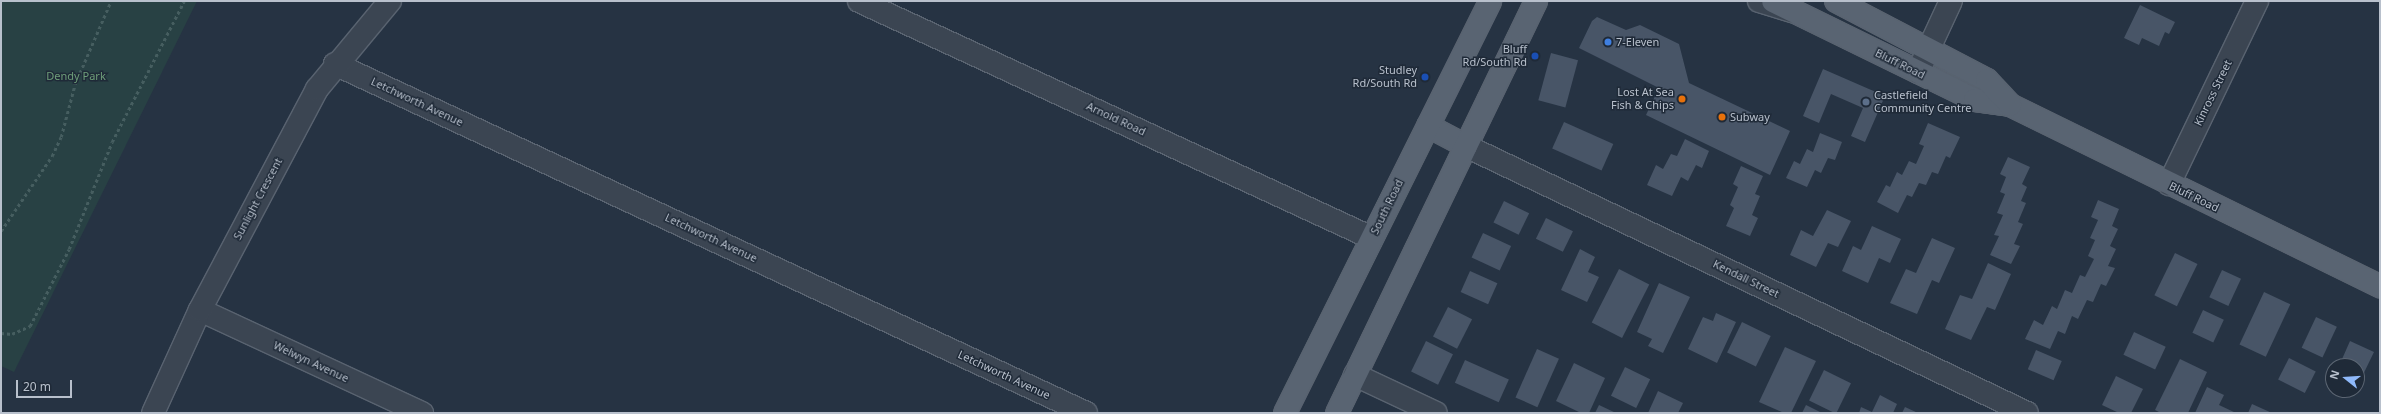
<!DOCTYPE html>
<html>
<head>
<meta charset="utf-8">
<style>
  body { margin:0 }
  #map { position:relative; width:2381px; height:414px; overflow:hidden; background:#263343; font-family:"Noto Sans",sans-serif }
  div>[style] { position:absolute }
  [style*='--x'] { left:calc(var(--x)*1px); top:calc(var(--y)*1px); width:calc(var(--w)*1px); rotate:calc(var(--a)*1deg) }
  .green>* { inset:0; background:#284144 }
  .building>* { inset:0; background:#485567; transform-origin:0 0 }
  .path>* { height:2.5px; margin-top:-1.25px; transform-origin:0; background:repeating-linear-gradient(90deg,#465e60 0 3px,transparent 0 6px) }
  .roads { filter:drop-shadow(1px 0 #596370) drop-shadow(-1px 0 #596370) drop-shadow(0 1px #596370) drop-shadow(0 -1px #596370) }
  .minor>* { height:22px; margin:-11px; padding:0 11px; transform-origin:11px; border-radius:11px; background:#3b4552 }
  .major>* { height:22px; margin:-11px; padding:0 11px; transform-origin:11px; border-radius:11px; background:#596472 }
  .dots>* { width:11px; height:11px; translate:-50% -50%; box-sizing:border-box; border:2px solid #1f2a38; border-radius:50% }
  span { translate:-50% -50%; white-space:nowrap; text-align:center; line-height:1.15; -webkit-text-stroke:3px #1f2a38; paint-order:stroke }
  .poi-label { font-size:11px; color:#b8c0cc }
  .left { translate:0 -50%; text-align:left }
  .right { translate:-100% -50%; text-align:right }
  .street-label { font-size:11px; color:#b8c0cc }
  .park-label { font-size:11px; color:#6e9e79 }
  .frame { position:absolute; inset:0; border:2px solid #b8c0cc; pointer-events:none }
  .north { position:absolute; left:2325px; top:358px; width:40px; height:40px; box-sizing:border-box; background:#1f2a38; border:1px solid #5c6673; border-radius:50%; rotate:287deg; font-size:11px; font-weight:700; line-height:16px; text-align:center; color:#b8c0cc }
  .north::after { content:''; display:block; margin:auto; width:14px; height:18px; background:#8fb9fa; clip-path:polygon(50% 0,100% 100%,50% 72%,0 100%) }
  .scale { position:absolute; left:16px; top:380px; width:56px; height:18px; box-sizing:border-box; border:2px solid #b8c0cc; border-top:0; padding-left:5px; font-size:12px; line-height:14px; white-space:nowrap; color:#b8c0cc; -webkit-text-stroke:3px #1f2a38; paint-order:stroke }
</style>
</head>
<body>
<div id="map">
  <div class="green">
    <i style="clip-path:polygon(1px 1px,197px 1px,14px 372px,1px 366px)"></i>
  </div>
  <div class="building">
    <i style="clip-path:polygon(2140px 5px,2175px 22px,2169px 34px,2165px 32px,2159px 46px,2142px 38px,2139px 45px,2124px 38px)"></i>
    <i style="clip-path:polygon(1597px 17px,1626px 30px,1640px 25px,1679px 44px,1689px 83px,1790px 131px,1770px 175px,1646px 115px,1659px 88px,1579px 48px,1592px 21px)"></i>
    <i style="left:1551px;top:53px;width:28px;height:49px;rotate:15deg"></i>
    <i style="clip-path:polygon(1823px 69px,1885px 96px,1865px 142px,1851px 136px,1863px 108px,1831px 94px,1819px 123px,1803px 116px)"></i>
    <i style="left:1564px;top:122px;width:54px;height:29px;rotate:24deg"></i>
    <i style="clip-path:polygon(1928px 123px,1960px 137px,1950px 158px,1946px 156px,1938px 174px,1932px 172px,1926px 185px,1919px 183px,1912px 197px,1907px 195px,1898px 213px,1877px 202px,1886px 185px,1890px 187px,1897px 172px,1902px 175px,1909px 161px,1916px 164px,1924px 146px,1919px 144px)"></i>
    <i style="clip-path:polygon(1820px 133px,1842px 142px,1835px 160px,1828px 158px,1821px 173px,1815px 170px,1807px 187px,1786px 178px,1794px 161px,1800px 164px,1807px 149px,1813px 152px)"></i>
    <i style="clip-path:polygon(1685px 139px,1709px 151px,1702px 168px,1696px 165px,1688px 181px,1681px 177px,1672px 196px,1647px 185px,1656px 165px,1663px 169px,1671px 154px,1677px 156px)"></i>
    <i style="clip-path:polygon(2008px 157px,2030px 167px,2022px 184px,2027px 187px,2021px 201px,2026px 203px,2018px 222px,2023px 224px,2014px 244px,2020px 246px,2011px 264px,1990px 255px,1999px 236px,1994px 235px,2003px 215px,1997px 213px,2005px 194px,2000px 192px,2006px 177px,2000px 174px)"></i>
    <i style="clip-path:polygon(1741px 166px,1763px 176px,1755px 194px,1760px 196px,1752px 215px,1758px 218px,1750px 236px,1726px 226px,1734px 208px,1730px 205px,1738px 187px,1733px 184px)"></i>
    <i style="clip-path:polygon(2098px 200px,2119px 209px,2112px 226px,2118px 229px,2110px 246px,2116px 249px,2108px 266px,2115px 268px,2106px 286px,2101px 284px,2093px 302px,2087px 300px,2078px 319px,2072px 316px,2065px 334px,2058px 331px,2050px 349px,2025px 339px,2034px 320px,2043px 325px,2052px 306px,2057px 309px,2065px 290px,2072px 293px,2080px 275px,2085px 277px,2094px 259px,2088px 256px,2095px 240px,2090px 238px,2098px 220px,2091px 217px)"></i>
    <i style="left:1504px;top:201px;width:28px;height:24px;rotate:26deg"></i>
    <i style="clip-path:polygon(1827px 210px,1851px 221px,1838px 247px,1828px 243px,1816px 267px,1790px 255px,1801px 230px,1813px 236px)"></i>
    <i style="left:1546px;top:218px;width:30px;height:23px;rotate:26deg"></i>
    <i style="clip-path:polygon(1872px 226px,1901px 239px,1890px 263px,1879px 258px,1868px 283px,1842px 271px,1853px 246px,1861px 250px)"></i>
    <i style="left:1483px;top:233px;width:31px;height:27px;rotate:25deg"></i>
    <i style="clip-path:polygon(1932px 238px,1955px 248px,1939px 283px,1932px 280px,1917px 314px,1890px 303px,1906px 269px,1916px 273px)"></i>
    <i style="clip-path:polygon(1580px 249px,1595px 257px,1588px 272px,1599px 277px,1587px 302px,1561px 290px)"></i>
    <i style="left:2175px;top:253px;width:25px;height:47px;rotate:26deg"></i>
    <i style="clip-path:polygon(1988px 263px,2011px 274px,1995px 310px,1987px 307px,1971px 340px,1945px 329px,1960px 295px,1972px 299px)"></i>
    <i style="left:1619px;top:269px;width:34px;height:60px;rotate:27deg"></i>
    <i style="left:2222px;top:270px;width:21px;height:30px;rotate:25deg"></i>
    <i style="left:1470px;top:271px;width:30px;height:23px;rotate:24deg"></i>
    <i style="clip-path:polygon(1659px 283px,1690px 297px,1663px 353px,1648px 346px,1652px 339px,1637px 332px)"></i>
    <i style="left:2264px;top:292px;width:29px;height:58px;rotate:25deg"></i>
    <i style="left:1448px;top:307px;width:27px;height:33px;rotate:27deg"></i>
    <i style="left:2203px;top:310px;width:23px;height:25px;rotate:25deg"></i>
    <i style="clip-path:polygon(1716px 313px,1736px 322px,1717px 363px,1688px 349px,1703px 317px,1713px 321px)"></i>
    <i style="left:2316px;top:317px;width:23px;height:34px;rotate:25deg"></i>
    <i style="left:1742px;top:322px;width:32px;height:34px;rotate:26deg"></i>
    <i style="left:2134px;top:332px;width:35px;height:25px;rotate:25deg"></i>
    <i style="left:1426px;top:341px;width:30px;height:34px;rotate:26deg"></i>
    <i style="clip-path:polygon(2350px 341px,2374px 352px,2359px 383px,2357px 366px,2339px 366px)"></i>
    <i style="clip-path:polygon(1785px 347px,1816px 361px,1791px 413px,1784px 413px,1759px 402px)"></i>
    <i style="left:1537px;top:349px;width:24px;height:53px;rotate:24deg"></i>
    <i style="left:2036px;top:350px;width:28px;height:21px;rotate:23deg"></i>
    <i style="left:2289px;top:358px;width:30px;height:24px;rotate:27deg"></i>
    <i style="clip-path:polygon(2180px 359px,2207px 372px,2188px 413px,2161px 413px,2155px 410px)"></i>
    <i style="left:1465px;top:360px;width:48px;height:25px;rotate:24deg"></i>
    <i style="clip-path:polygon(1574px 363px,1605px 378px,1589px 413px,1581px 413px,1556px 401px)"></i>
    <i style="left:1625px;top:367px;width:28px;height:32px;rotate:26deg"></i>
    <i style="left:1824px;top:370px;width:30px;height:34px;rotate:26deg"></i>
    <i style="clip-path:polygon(2116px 376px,2143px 389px,2131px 413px,2119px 413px,2102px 405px)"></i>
    <i style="clip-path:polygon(2207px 387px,2224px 395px,2219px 405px,2236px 413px,2195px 413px)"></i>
    <i style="clip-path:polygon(1658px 391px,1683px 403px,1678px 413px,1648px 413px)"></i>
    <i style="clip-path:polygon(1880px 395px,1897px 404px,1893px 413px,1859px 413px,1861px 407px,1872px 412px)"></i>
    <i style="clip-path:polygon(2252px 404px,2272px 413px,2248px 413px)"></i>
    <i style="clip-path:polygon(1599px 405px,1616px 413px,1595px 413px)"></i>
    <i style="clip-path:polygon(1806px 405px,1822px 413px,1802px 413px)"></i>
    <i style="clip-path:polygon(1905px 407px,1918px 413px,1902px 413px)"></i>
  </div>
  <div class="path">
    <i style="--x:1;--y:231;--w:91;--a:-55.8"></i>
    <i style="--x:52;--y:156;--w:21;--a:-65"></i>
    <i style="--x:61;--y:137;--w:55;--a:-75.2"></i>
    <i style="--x:75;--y:84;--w:90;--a:-66.6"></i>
    <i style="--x:1;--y:333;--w:11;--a:5"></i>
    <i style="--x:12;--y:334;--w:20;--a:-24"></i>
    <i style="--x:30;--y:326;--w:86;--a:-63.1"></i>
    <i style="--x:69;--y:249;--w:115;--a:-68.1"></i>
    <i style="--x:112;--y:142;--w:158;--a:-62.9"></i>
  </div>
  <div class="roads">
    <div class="minor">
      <i style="--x:859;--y:1;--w:565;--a:24.8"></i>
      <i style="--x:1759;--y:1;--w:34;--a:17"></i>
      <i style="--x:335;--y:64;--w:828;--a:24.92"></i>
      <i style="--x:1918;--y:72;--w:78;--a:-65.1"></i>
      <i style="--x:1466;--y:146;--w:621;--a:25.45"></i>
      <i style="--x:2169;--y:184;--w:203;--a:-64.3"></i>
      <i style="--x:200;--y:310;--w:245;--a:24.9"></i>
      <i style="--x:1355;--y:375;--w:89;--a:25.1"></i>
      <i style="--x:153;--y:413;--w:113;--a:-65.5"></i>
      <i style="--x:200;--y:310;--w:250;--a:-62.1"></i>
      <i style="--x:317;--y:89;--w:114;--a:-50.3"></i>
    </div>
    <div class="major">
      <i style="--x:1773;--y:1;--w:225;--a:26.1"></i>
      <i style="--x:1975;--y:100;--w:35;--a:8"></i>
      <i style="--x:2010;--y:105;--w:412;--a:26.1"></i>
      <i style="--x:1836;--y:1;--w:170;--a:27.6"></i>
      <i style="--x:1987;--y:80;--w:34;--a:47"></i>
      <i style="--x:1428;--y:126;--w:43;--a:27.8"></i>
      <i style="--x:1285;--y:413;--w:460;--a:-63.5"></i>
      <i style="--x:1337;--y:413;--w:458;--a:-64.2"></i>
    </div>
  </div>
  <div class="dots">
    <i style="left:1608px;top:42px;background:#3f7fe0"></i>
    <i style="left:1535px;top:56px;background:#1a4fb4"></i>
    <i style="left:1425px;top:77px;background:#1a4fb4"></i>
    <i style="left:1682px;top:99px;background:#e8710a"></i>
    <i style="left:1866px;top:102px;background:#5c6f8a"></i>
    <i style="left:1722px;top:117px;background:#e8710a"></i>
  </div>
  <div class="poi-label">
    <span class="left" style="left:1616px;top:42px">7-Eleven</span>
    <span class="right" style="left:1527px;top:56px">Bluff<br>Rd/South Rd</span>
    <span class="right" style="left:1417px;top:77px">Studley<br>Rd/South Rd</span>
    <span class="right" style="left:1674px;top:99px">Lost At Sea<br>Fish &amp; Chips</span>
    <span class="left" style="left:1874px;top:102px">Castlefield<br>Community Centre</span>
    <span class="left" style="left:1730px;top:117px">Subway</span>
  </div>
  <div class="street-label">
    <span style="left:1900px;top:64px;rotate:26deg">Bluff Road</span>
    <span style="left:2213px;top:93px;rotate:-64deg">Kinross Street</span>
    <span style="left:417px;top:102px;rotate:25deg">Letchworth Avenue</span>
    <span style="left:1116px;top:119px;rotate:25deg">Arnold Road</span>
    <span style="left:2194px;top:197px;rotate:26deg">Bluff Road</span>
    <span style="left:258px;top:199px;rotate:-62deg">Sunlight Crescent</span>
    <span style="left:1387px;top:207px;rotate:-64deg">South Road</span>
    <span style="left:711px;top:238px;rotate:25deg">Letchworth Avenue</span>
    <span style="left:1746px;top:279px;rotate:26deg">Kendall Street</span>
    <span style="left:311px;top:362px;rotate:25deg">Welwyn Avenue</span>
    <span style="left:1004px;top:375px;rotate:25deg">Letchworth Avenue</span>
  </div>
  <div class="park-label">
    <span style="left:76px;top:76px">Dendy Park</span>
  </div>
  <div class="frame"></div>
  <div class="north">N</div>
  <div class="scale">20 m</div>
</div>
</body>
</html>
